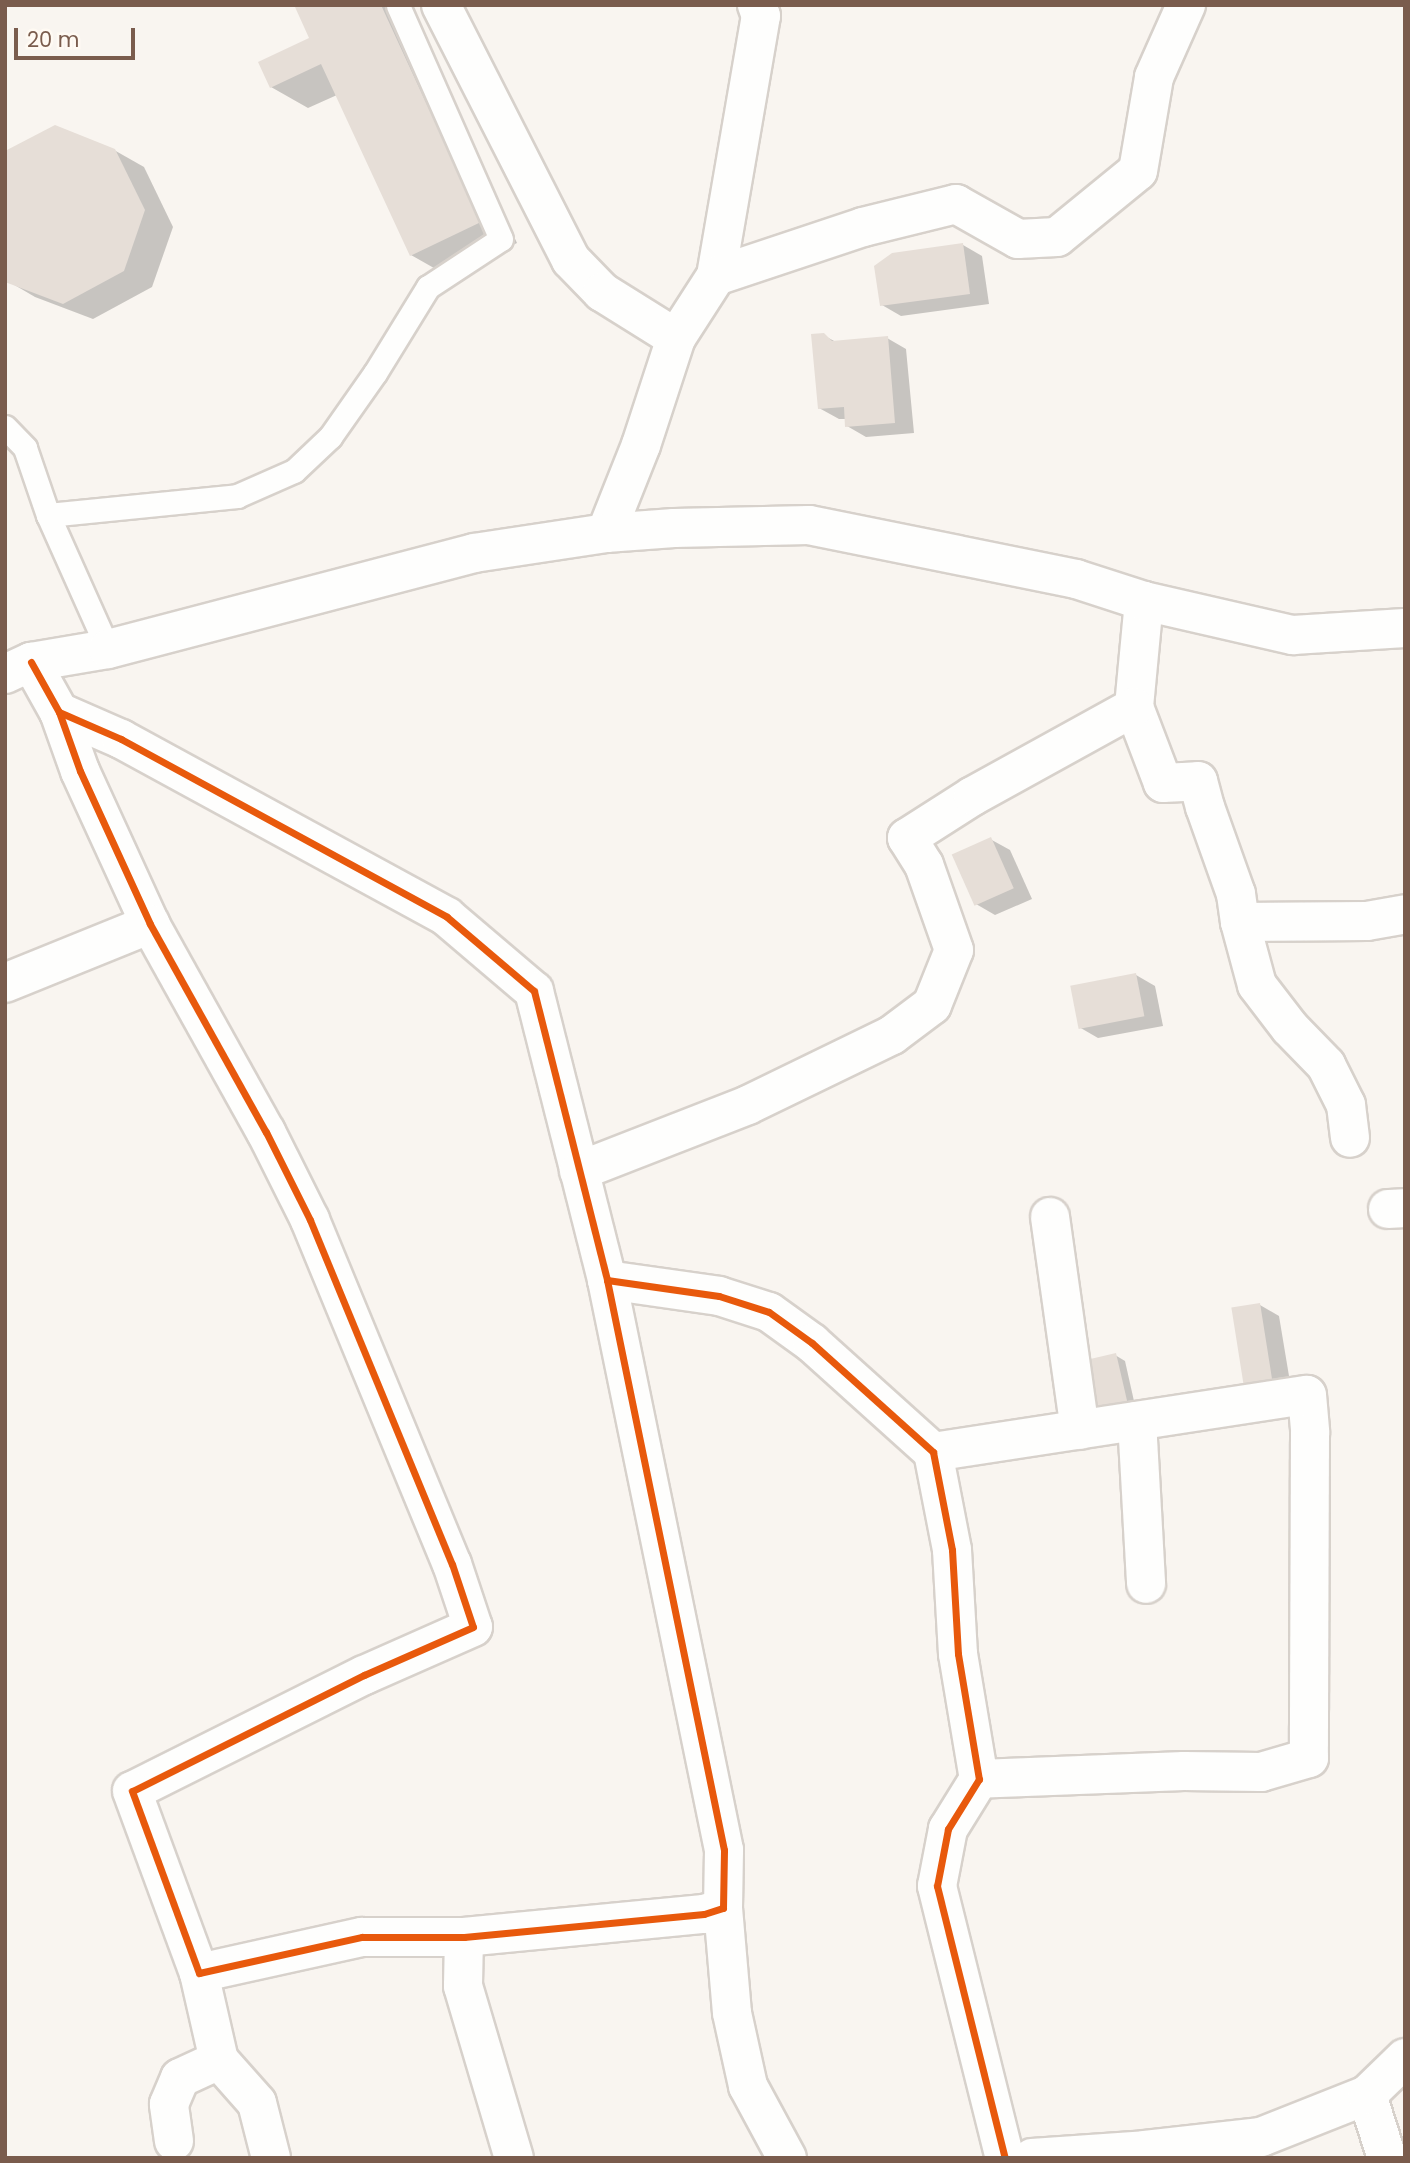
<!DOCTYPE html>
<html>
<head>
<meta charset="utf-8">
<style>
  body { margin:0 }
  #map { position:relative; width:1410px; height:2163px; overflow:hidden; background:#f9f5f0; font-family:Poppins,sans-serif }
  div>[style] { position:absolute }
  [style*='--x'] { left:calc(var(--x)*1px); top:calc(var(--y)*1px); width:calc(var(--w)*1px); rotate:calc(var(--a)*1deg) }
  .shadow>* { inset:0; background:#0003 }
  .building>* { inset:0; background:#e6ded7; transform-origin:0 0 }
  .roads { filter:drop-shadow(2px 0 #d7d1cb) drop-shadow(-2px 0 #d7d1cb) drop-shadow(0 2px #d7d1cb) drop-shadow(0 -2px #d7d1cb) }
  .service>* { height:23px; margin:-11.5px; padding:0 11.5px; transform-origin:11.5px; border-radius:11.5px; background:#fefefd }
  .minor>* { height:38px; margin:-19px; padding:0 19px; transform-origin:19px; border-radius:19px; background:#fefefd }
  .tertiary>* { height:38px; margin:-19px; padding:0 19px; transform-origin:19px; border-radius:19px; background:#fefefd }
  .cycleway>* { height:7px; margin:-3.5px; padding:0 3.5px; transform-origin:3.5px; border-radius:3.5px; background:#e8590c }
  span { translate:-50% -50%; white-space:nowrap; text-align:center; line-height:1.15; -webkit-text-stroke:7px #fffaf3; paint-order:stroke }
  .frame { position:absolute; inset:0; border:7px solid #7a5c4d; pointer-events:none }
  .scale { position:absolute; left:14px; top:28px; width:121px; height:32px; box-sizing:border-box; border:4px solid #7a5c4d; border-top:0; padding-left:9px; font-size:21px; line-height:24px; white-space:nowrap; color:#7a5c4d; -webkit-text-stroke:5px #fffaf3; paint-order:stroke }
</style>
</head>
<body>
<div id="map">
  <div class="shadow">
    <i style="clip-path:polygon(303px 5px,407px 5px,517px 243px,448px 276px,411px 255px,337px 95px,308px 108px,271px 87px,312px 39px)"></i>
    <i style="clip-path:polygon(114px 150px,144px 167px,173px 227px,152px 287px,93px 319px,35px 297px,6px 280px)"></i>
    <i style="clip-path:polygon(963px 245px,982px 256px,989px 304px,901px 316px,882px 305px)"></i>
    <i style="clip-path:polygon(823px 335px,836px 342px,887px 338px,906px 349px,914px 433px,866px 437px,847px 426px,846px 419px,839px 419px,819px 408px)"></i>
    <i style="clip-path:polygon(990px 839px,1010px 850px,1032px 899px,995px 915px,976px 904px)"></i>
    <i style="clip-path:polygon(1136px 975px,1155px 986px,1163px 1026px,1098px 1038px,1079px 1027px)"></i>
    <i style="clip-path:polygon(1260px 1305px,1279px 1316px,1293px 1400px,1265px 1404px)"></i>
    <i style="clip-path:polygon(1115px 1355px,1125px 1361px,1136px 1410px,1106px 1417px)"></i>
  </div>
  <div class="building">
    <i style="clip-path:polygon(299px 5px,381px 5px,481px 222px,410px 256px,321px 64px,270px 88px,258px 62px,309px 38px,295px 7px)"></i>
    <i style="clip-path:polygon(55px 125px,115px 149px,145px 210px,124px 271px,63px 304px,5px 282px,5px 151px)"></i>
    <i style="clip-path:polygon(963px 243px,970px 294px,880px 306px,874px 266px,892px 253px)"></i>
    <i style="clip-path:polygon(824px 333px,832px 341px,888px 336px,895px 423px,845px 427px,844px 407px,818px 409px,811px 334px)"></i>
    <i style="left:991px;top:837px;width:56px;height:43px;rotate:66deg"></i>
    <i style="left:1136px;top:973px;width:44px;height:67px;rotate:79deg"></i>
    <i style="left:1260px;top:1303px;width:87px;height:29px;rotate:81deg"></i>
    <i style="left:1116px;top:1353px;width:54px;height:34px;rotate:77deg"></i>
  </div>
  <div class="roads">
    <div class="service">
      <i style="--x:5;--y:427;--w:29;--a:46"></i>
      <i style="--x:25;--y:448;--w:71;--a:71.1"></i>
      <i style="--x:48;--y:515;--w:147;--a:65.9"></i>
      <i style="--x:48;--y:515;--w:190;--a:-5.7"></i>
      <i style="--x:237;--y:496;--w:62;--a:-23.7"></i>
      <i style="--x:294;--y:471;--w:50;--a:-43.4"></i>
      <i style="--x:330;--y:437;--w:78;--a:-54.9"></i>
      <i style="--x:375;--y:373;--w:101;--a:-58.4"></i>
      <i style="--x:428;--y:287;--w:87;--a:-33.3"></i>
      <i style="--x:501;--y:239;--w:256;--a:-113.8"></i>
    </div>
    <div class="minor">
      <i style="--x:441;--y:5;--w:286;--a:63"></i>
      <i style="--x:571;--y:260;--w:45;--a:45.9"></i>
      <i style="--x:602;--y:292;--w:87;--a:31.9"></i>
      <i style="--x:716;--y:276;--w:264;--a:-80.2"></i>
      <i style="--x:761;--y:16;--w:12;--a:-110"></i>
      <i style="--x:606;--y:533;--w:95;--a:-68.3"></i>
      <i style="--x:641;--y:445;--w:113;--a:-71.9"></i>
      <i style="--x:676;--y:338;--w:74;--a:-57.2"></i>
      <i style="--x:716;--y:276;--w:155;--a:-18.4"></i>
      <i style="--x:863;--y:227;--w:96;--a:-13.9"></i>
      <i style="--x:956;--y:204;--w:71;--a:29.4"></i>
      <i style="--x:1018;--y:239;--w:39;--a:-3"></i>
      <i style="--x:1057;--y:237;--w:104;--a:-39.2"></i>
      <i style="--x:1138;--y:171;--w:95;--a:-80.3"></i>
      <i style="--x:1154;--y:77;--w:79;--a:-66"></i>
      <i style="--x:1144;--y:601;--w:106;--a:95.4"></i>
      <i style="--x:1134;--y:707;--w:81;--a:69.1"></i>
      <i style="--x:1163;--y:783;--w:35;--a:-3"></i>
      <i style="--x:1198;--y:781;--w:27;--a:75"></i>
      <i style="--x:1205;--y:807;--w:92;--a:70.4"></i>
      <i style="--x:1236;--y:894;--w:28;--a:82"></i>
      <i style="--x:1240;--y:922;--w:127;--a:-0.5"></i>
      <i style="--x:1367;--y:921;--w:39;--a:-10"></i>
      <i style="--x:31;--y:662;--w:57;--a:60.8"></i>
      <i style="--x:59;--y:712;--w:68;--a:23.5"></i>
      <i style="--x:121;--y:739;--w:371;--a:28.6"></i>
      <i style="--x:447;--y:917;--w:114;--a:40.4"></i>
      <i style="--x:534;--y:991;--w:298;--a:75.8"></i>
      <i style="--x:607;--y:1280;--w:113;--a:8.1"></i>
      <i style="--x:719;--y:1296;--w:52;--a:17.7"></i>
      <i style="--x:769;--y:1312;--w:53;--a:35.8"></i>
      <i style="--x:812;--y:1343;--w:163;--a:42"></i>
      <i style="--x:933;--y:1452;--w:100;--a:79"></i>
      <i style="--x:952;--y:1550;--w:104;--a:86.7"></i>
      <i style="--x:958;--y:1654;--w:127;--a:80.5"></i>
      <i style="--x:979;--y:1779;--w:59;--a:121.8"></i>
      <i style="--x:948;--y:1829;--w:58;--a:100.9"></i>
      <i style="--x:937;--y:1886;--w:280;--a:76"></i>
      <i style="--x:59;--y:712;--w:63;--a:70.4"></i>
      <i style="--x:80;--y:771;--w:168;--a:65.4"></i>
      <i style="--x:150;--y:924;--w:238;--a:60.9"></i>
      <i style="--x:266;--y:1132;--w:98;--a:63.4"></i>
      <i style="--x:310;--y:1220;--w:372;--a:67.6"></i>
      <i style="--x:452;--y:1564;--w:66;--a:71.6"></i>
      <i style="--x:473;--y:1627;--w:119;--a:156.2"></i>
      <i style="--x:364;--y:1675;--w:259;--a:153.4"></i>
      <i style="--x:132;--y:1791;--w:194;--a:69.8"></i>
      <i style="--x:199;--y:1973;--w:167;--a:-12.5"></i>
      <i style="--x:362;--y:1937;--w:102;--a:0"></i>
      <i style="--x:464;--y:1937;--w:241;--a:-5.5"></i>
      <i style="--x:704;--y:1914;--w:20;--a:-18"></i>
      <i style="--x:723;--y:1908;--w:58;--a:-89"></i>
      <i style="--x:724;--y:1850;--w:582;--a:-101.6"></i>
      <i style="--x:1240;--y:922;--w:65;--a:74.9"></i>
      <i style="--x:1257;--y:985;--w:54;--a:52.5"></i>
      <i style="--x:1290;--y:1028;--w:52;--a:45.8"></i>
      <i style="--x:1326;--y:1065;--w:45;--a:63.4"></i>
      <i style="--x:1346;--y:1105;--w:33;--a:83"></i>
      <i style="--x:5;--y:983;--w:157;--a:-22.1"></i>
      <i style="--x:579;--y:1171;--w:181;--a:-21.3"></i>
      <i style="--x:748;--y:1105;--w:160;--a:-25.9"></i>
      <i style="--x:892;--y:1035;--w:50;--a:-36.9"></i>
      <i style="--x:932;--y:1005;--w:59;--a:-68.2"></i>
      <i style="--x:954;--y:950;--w:90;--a:-109.4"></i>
      <i style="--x:924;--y:865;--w:32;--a:-122"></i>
      <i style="--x:907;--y:838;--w:78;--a:-32.5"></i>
      <i style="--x:973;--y:796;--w:184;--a:-28.9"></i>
      <i style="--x:1388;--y:1209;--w:17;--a:-3"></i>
      <i style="--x:1050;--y:1217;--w:215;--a:82"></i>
      <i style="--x:1137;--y:1421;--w:163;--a:86.8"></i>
      <i style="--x:933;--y:1452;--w:378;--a:-8.7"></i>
      <i style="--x:1307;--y:1395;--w:38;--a:85"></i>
      <i style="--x:1310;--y:1433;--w:325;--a:90.2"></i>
      <i style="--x:1309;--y:1758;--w:50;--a:163.7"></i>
      <i style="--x:1261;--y:1772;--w:77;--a:-179.3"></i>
      <i style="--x:1184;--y:1771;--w:205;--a:177.8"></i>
      <i style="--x:723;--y:1908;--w:105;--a:85.1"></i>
      <i style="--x:732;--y:2013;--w:75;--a:77.6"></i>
      <i style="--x:748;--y:2086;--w:82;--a:61.6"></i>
      <i style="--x:464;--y:1937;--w:49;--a:91.2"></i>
      <i style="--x:463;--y:1986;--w:179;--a:73.5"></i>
      <i style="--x:199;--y:1973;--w:89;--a:77.1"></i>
      <i style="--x:219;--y:2060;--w:57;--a:48.5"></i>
      <i style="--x:257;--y:2103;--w:57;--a:75.7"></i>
      <i style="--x:1367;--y:2095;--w:66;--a:72.4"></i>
      <i style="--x:174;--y:2141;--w:37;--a:-98"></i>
      <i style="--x:169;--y:2104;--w:28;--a:-67"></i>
      <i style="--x:180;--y:2078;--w:43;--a:-24.8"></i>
      <i style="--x:1032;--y:2158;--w:113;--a:-4"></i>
      <i style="--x:1145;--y:2150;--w:117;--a:-6.4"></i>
      <i style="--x:1261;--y:2137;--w:114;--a:-21.6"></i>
      <i style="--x:1367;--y:2095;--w:53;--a:-44.2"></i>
    </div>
    <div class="tertiary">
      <i style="--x:5;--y:674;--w:29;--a:-25"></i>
      <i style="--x:31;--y:662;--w:78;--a:-9.6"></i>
      <i style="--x:108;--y:649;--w:378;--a:-14.7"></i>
      <i style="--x:474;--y:553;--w:134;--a:-8.6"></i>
      <i style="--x:606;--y:533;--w:68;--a:-4.2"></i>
      <i style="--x:674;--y:528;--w:135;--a:-1.3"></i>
      <i style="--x:809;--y:525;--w:272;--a:11.4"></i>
      <i style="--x:1076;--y:579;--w:71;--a:17.9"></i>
      <i style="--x:1144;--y:601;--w:153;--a:12.9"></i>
      <i style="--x:1293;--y:635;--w:112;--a:-3.6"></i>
    </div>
  </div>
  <div class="cycleway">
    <i style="--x:31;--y:662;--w:57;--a:60.8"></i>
    <i style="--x:59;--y:712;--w:68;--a:23.5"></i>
    <i style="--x:121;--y:739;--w:371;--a:28.6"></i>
    <i style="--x:447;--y:917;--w:114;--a:40.4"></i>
    <i style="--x:534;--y:991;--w:298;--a:75.8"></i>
    <i style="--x:607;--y:1280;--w:113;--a:8.1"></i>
    <i style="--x:719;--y:1296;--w:52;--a:17.7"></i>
    <i style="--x:769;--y:1312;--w:53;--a:35.8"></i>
    <i style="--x:812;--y:1343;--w:163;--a:42"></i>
    <i style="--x:933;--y:1452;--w:100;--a:79"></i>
    <i style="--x:952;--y:1550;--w:104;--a:86.7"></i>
    <i style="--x:958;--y:1654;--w:127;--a:80.5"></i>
    <i style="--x:979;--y:1779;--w:59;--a:121.8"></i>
    <i style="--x:948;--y:1829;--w:58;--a:100.9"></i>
    <i style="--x:937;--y:1886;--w:280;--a:76"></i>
    <i style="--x:59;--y:712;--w:63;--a:70.4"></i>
    <i style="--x:80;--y:771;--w:168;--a:65.4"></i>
    <i style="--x:150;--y:924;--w:238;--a:60.9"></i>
    <i style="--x:266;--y:1132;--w:98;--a:63.4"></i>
    <i style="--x:310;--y:1220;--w:372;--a:67.6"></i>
    <i style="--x:452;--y:1564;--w:66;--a:71.6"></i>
    <i style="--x:473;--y:1627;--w:119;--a:156.2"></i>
    <i style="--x:364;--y:1675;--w:259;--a:153.4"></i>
    <i style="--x:132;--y:1791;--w:194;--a:69.8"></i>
    <i style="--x:199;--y:1973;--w:167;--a:-12.5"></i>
    <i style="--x:362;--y:1937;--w:102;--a:0"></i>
    <i style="--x:464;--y:1937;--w:241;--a:-5.5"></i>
    <i style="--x:704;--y:1914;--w:20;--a:-18"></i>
    <i style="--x:723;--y:1908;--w:58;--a:-89"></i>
    <i style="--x:724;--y:1850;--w:582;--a:-101.6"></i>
  </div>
  <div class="frame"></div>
  <div class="scale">20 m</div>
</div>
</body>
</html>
